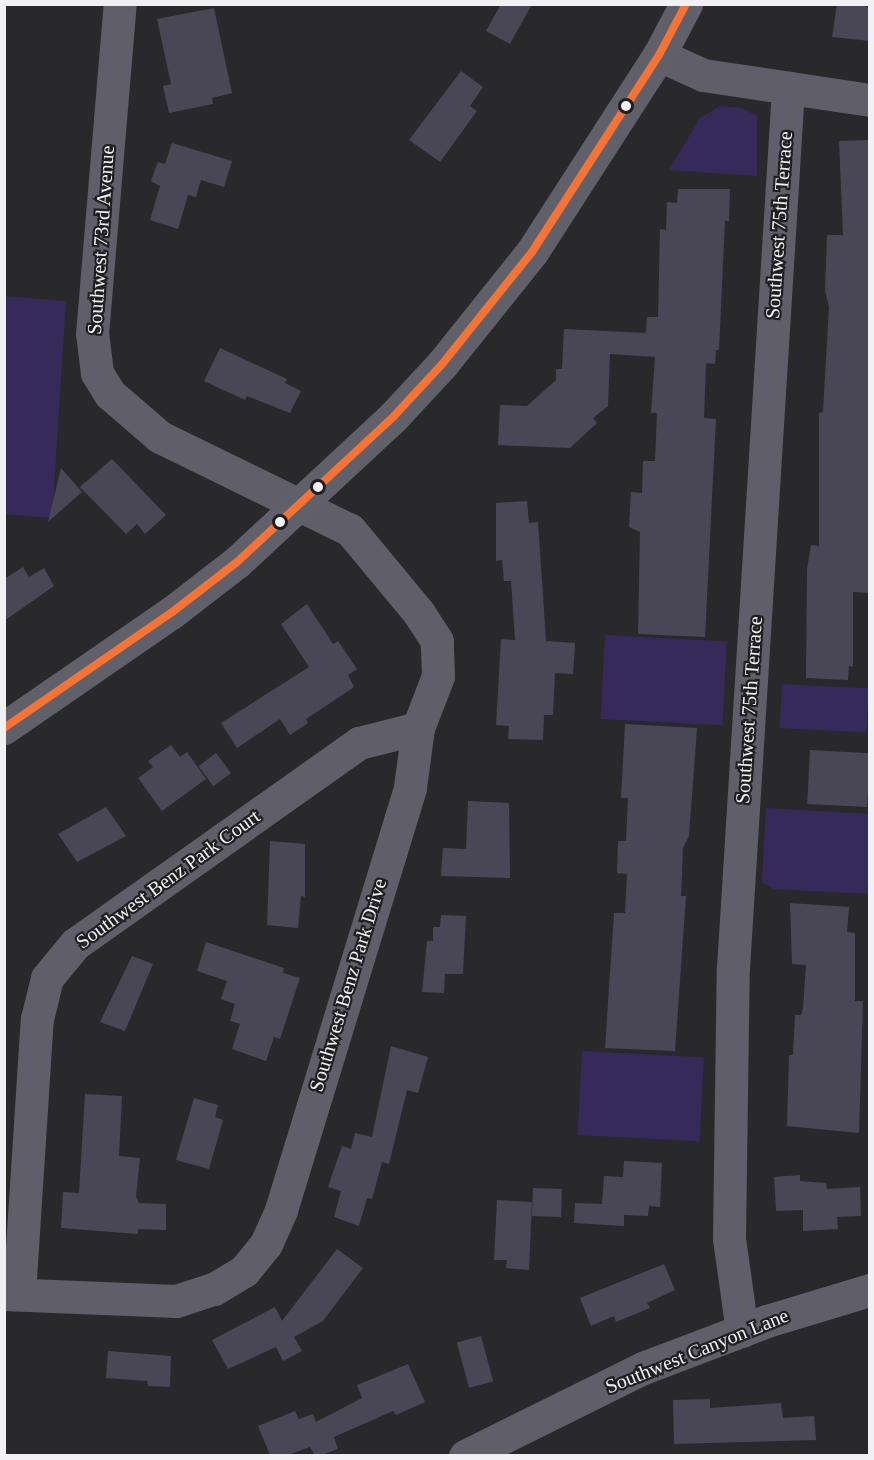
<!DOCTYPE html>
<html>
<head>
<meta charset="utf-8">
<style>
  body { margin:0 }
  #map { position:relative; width:874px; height:1460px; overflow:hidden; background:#29292b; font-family:Georgia,serif }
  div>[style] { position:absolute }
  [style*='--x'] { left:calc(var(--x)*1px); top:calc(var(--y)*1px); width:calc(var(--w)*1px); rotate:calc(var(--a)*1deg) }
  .green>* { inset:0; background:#362a5b; transform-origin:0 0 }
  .building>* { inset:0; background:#494755; transform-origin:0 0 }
  .minor>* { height:33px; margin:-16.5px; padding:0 16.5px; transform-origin:16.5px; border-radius:16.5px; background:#605f69 }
  .major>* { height:33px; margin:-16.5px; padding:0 16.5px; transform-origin:16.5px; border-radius:16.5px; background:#60606a }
  .bus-1>* { height:8px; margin:-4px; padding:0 4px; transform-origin:4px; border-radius:4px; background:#f57335 }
  .dots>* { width:16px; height:16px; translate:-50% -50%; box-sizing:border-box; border:3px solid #1f1e22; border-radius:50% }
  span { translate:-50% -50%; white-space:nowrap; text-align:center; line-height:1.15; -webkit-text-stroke:4.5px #1f1e22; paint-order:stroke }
  .street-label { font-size:20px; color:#f1f1f3 }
  .frame { position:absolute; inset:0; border:6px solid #f1f1f3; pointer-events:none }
</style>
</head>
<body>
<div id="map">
  <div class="green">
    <i style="clip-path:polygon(720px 106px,742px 108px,757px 116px,757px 176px,669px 170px,700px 118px)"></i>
    <i style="clip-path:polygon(4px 296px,66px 301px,52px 518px,5px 514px)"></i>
    <i style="left:605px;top:635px;width:122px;height:84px;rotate:3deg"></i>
    <i style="left:782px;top:684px;width:87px;height:44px;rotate:3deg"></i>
    <i style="clip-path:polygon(766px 808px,869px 814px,869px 894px,774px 889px,762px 882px)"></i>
    <i style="left:582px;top:1051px;width:122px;height:84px;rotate:3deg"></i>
  </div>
  <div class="building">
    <i style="clip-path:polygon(501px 4px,532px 4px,510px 44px,486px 31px)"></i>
    <i style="clip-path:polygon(837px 4px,862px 4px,870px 9px,870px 41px,832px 37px)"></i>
    <i style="clip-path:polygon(214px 8px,232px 93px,212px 98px,213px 104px,169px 113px,163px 86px,171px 84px,157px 19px)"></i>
    <i style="clip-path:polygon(461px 71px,483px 87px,470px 106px,477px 111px,440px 162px,409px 140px)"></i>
    <i style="clip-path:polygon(870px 140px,870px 593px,853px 592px,853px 667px,849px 666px,848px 680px,806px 678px,807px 569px,811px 545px,819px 546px,819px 413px,823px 412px,829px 307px,825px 291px,827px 235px,843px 235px,839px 141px)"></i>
    <i style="clip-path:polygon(172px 143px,232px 161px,224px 187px,201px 180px,196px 197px,188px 195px,178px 229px,150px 220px,160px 186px,151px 181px,158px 162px,165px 164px)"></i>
    <i style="clip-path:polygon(678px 189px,730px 189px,729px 221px,725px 221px,719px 350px,716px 350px,715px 364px,706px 363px,704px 418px,716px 419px,705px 637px,638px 634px,640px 532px,629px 527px,631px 492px,642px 493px,643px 461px,655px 461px,657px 413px,651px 413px,655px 357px,610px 354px,608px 406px,593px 418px,597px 423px,570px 448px,498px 445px,500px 405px,527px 406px,556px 380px,556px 369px,562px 369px,564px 329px,646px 333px,647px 317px,658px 317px,660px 229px,666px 230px,667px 202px,677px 203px)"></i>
    <i style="clip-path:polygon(220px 348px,287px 379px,285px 383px,301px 391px,290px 413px,247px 396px,245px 400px,204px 381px)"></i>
    <i style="clip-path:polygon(112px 459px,166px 515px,145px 534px,137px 524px,126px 534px,80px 487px)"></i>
    <i style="clip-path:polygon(61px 468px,82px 492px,48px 522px)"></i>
    <i style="clip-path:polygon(527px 501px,529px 523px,538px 522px,546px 641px,575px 643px,573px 674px,555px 673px,553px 715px,544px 715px,543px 740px,508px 739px,509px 726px,496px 725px,501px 639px,515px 640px,511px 581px,504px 581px,502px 560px,496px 561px,496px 503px)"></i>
    <i style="clip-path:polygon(23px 567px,29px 577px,44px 568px,54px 586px,4px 621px,4px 579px)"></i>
    <i style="clip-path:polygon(307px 604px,333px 644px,338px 641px,357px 669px,348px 675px,354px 687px,306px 719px,308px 723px,290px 735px,280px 719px,237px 748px,221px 723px,309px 667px,281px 624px)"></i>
    <i style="clip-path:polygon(625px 724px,697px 728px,689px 836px,683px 848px,681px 896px,686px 896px,685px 910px,675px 1051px,605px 1048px,614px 913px,625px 913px,627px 874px,617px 873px,618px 841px,626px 841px,628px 798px,621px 798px)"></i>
    <i style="clip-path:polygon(171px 745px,180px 757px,187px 752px,206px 779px,162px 811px,138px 778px,153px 767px,148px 761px)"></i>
    <i style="left:810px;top:750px;width:60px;height:54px;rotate:3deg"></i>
    <i style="left:216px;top:753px;width:25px;height:22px;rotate:53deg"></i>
    <i style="clip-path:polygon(468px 801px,509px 803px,510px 878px,441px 876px,443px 848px,466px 849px)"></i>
    <i style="clip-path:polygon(106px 807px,126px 836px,77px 862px,58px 834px)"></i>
    <i style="clip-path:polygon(270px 841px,305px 844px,305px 897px,301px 896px,298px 928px,267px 925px)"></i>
    <i style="clip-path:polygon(790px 903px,849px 907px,847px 932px,855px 933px,855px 1001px,863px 1001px,859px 1133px,787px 1126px,789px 1055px,793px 1055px,795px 1015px,801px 1015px,803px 1008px,806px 965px,792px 964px)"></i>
    <i style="clip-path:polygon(441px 915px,466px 916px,463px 974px,445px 974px,444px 993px,422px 992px,427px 941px,433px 941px,433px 927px,440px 927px)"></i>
    <i style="clip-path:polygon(206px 942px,284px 968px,283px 973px,300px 978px,280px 1039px,274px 1037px,266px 1061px,232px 1049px,240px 1024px,230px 1021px,235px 1004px,221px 999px,227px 981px,197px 971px)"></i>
    <i style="clip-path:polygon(132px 956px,153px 964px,125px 1031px,100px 1022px)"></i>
    <i style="clip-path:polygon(391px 1046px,428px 1057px,418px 1093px,407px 1090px,389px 1164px,382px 1162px,372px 1199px,367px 1198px,359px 1226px,334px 1217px,341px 1191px,328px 1187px,342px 1146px,351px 1149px,355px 1133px,372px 1137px)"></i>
    <i style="clip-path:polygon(85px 1094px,122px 1096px,119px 1156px,140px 1158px,136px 1197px,139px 1203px,166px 1204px,166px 1230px,138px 1229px,138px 1234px,61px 1228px,63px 1192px,79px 1193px)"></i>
    <i style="clip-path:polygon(194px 1098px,218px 1105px,215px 1117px,223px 1120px,209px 1169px,176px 1160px)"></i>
    <i style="clip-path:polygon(624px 1161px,662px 1163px,660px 1207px,649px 1206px,648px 1216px,624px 1215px,624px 1226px,574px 1223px,575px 1203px,602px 1204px,604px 1176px,623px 1177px)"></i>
    <i style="clip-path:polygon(800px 1175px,800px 1181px,826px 1183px,827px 1189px,860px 1187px,861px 1216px,837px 1217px,838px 1229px,803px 1231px,803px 1210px,776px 1211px,774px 1177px)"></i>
    <i style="left:533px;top:1188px;width:29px;height:28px;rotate:2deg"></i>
    <i style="clip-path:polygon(497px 1200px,532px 1202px,529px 1270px,506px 1268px,507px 1260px,494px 1260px)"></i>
    <i style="clip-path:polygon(337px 1249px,363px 1268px,323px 1321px,294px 1337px,302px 1351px,283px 1361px,276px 1347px,228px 1369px,212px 1340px,275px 1307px,282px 1321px)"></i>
    <i style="clip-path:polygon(664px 1264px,675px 1290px,647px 1303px,650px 1308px,616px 1322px,614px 1316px,591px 1326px,580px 1298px)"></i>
    <i style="left:481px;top:1336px;width:47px;height:25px;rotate:75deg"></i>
    <i style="clip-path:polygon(108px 1351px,171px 1356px,170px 1387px,148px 1386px,147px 1381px,106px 1378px)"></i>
    <i style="clip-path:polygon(408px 1364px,425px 1402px,396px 1415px,393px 1411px,334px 1437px,338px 1449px,321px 1455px,315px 1455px,310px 1447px,288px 1455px,270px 1455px,258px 1426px,295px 1411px,299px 1419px,313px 1414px,316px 1422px,362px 1398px,357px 1385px)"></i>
    <i style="clip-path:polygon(710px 1399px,710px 1408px,781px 1403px,783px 1418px,814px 1416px,816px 1440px,674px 1444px,673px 1400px)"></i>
  </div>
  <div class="minor">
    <i style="--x:659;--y:55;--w:48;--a:24.4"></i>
    <i style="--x:703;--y:75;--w:169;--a:8.5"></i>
    <i style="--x:4;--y:1294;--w:172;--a:2.3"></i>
    <i style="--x:176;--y:1301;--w:40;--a:-18"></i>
    <i style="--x:214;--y:1289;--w:35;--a:-31"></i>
    <i style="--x:244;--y:1271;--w:35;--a:-51"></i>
    <i style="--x:266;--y:1244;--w:37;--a:-66"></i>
    <i style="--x:281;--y:1210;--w:442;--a:-73"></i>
    <i style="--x:410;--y:787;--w:60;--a:-82.3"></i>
    <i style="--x:418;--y:728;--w:56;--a:-69"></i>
    <i style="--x:438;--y:676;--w:35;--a:-92"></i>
    <i style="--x:437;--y:641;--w:33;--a:-123"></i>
    <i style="--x:419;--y:613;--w:108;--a:-129.7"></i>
    <i style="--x:350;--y:530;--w:212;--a:-153.9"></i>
    <i style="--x:160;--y:437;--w:66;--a:-139.3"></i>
    <i style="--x:110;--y:394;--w:25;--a:-122"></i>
    <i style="--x:97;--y:373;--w:39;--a:-97"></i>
    <i style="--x:92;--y:334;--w:331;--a:-85.2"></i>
    <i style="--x:19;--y:1294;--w:276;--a:-86.3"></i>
    <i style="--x:37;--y:1019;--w:42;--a:-76.3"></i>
    <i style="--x:47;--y:978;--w:44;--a:-50.5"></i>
    <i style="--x:75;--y:944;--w:348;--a:-35.3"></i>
    <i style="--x:359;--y:743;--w:61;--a:-14.3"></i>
    <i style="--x:742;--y:1331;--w:94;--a:-98"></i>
    <i style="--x:729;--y:1238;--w:270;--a:-89.2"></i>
    <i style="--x:733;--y:968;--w:882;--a:-86.42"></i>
    <i style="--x:465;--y:1456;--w:199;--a:-26.3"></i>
    <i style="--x:643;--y:1368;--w:133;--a:-20.8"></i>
    <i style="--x:767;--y:1321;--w:108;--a:-16.8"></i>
  </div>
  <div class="major">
    <i style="--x:4;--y:728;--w:203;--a:-34.6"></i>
    <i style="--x:171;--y:613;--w:83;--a:-37.7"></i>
    <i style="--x:237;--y:562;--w:214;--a:-42.9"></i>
    <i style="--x:394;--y:416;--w:72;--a:-47.2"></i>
    <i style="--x:443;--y:363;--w:142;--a:-51.3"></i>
    <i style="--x:532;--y:252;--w:234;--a:-57.2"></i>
    <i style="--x:659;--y:55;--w:58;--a:-62.1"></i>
  </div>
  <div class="bus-1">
    <i style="--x:4;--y:728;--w:203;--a:-34.6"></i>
    <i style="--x:171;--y:613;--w:83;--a:-37.7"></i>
    <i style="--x:237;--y:562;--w:214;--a:-42.9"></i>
    <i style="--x:394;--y:416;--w:72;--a:-47.2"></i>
    <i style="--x:443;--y:363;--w:142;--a:-51.3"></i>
    <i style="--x:532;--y:252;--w:234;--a:-57.2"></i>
    <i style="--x:659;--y:55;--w:58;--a:-62.1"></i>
  </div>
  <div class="dots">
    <i style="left:626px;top:106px;background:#f1f1f3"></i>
    <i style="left:318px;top:487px;background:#f1f1f3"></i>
    <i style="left:280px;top:522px;background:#f1f1f3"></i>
  </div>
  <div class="street-label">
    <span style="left:779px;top:225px;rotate:-86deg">Southwest 75th Terrace</span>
    <span style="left:101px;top:240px;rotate:-86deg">Southwest 73rd Avenue</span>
    <span style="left:749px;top:710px;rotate:-86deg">Southwest 75th Terrace</span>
    <span style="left:168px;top:879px;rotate:-36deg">Southwest Benz Park Court</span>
    <span style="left:348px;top:985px;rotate:-73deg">Southwest Benz Park Drive</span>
    <span style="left:697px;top:1351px;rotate:-22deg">Southwest Canyon Lane</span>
  </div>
  <div class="frame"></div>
</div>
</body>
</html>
